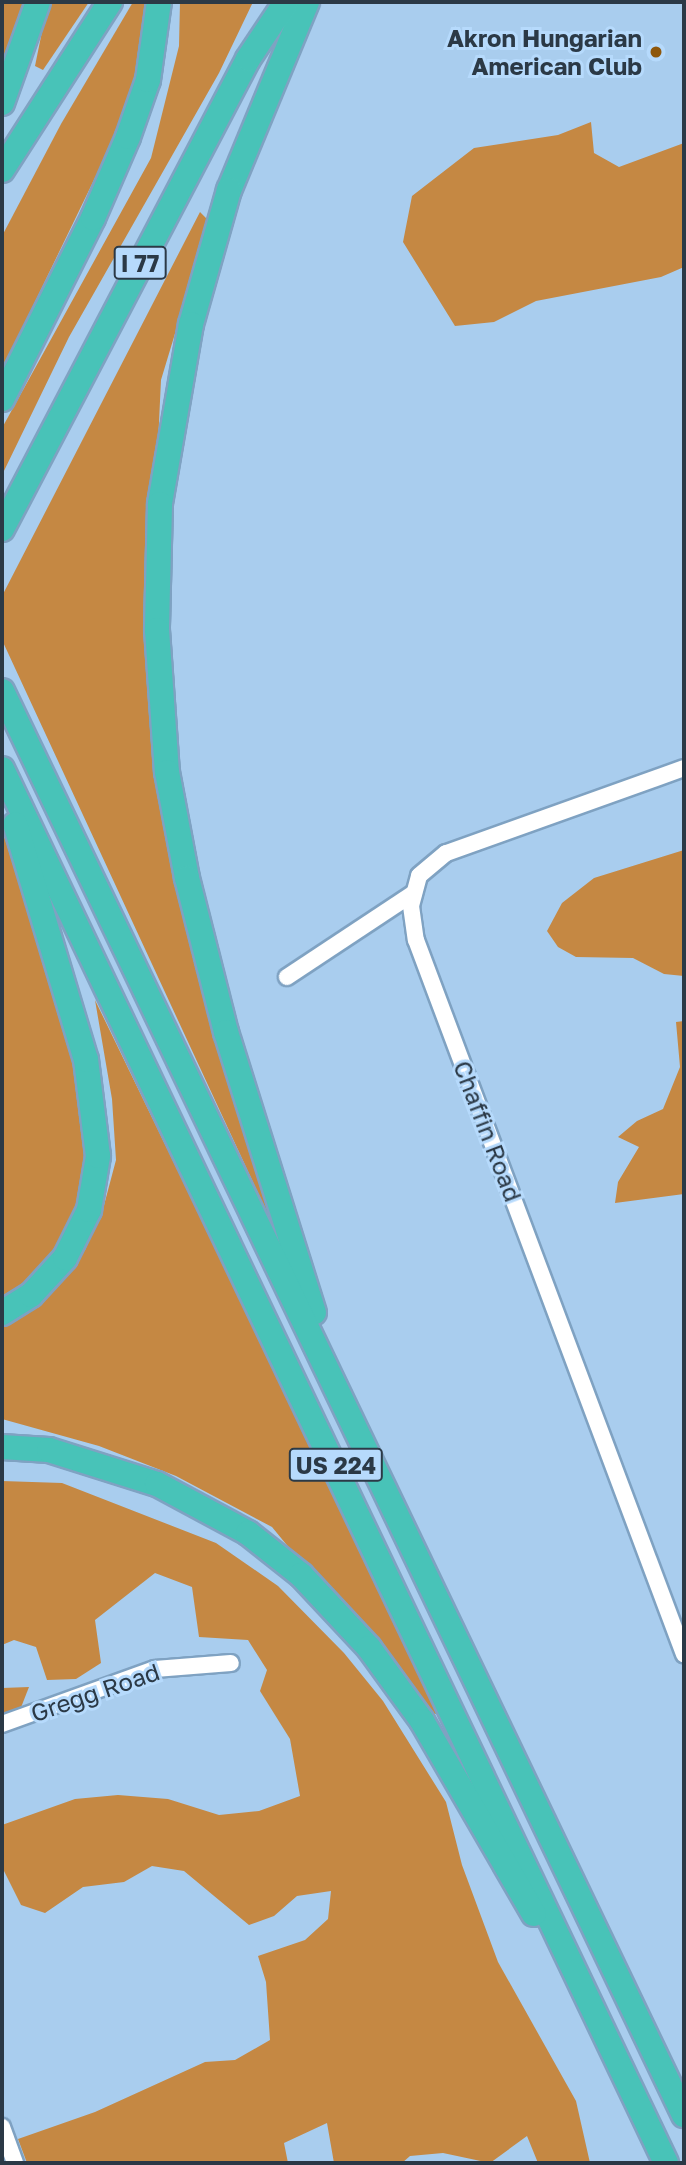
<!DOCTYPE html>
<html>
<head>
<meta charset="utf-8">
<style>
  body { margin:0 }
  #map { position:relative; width:686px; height:2165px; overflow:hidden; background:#a9cdee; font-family:"Golos Text",sans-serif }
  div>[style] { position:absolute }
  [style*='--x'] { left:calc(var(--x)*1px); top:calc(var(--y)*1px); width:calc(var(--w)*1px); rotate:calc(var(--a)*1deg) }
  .green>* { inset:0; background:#c58843 }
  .roads { filter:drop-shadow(2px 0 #7fa2c2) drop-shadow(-2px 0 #7fa2c2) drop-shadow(0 2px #7fa2c2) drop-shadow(0 -2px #7fa2c2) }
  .minor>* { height:16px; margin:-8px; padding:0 8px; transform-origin:8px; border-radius:8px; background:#fff }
  .highway>* { height:24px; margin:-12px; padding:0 12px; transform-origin:12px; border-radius:12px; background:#48c3b8 }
  .dots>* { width:19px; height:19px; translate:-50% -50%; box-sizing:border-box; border:4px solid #b6dafc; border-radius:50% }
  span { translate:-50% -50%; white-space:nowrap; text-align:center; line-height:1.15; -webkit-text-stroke:6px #b6dafc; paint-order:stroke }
  .shield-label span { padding:2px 5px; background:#b6dafc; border:2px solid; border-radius:5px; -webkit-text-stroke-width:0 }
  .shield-label { font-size:23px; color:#2b3946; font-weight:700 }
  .poi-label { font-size:24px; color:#2b3946; font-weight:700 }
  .right { translate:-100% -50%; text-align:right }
  .street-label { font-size:24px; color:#2b3946 }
  .frame { position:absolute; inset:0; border:4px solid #2b3946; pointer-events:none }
</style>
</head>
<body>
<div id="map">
  <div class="green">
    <i style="clip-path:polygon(2px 2px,29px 2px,2px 77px)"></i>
    <i style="clip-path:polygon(48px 2px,89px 2px,43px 70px,35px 66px)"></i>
    <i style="clip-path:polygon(133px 2px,146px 2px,147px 43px,138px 89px,2px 370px,2px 236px,61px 124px)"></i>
    <i style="clip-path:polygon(180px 2px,253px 2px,219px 73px,69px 337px,2px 475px,2px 428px,151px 158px,179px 46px)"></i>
    <i style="clip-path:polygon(591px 122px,594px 153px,619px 167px,684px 143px,684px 267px,661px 277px,536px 301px,494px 322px,455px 326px,403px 242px,412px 196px,474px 148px,558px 135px)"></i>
    <i style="clip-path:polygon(200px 212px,209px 221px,161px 380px,149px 634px,160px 788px,279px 1220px,276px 1232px,2px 640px,2px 596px)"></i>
    <i style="clip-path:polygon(2px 830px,51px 975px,85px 1105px,90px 1167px,80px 1210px,59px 1255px,2px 1303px)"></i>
    <i style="clip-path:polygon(684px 850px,684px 976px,664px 974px,633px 958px,576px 957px,558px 947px,547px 931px,562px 903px,594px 878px)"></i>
    <i style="clip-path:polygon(95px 1000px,440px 1711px,429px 1718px,272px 1527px,176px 1476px,99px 1446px,2px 1419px,2px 1322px,44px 1292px,85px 1250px,103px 1209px,116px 1160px,112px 1099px)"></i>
    <i style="clip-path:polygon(684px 1021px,684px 1194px,615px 1203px,618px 1182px,639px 1147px,618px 1137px,637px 1121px,663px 1109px,680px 1067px,676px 1022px)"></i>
    <i style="clip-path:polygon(2px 1481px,62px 1483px,216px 1543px,278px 1586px,344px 1653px,383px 1701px,446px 1802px,462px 1865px,498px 1962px,576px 2101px,590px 2163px,538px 2163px,527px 2136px,490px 2163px,443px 2153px,410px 2156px,402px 2163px,334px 2163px,327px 2123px,284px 2143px,288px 2163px,27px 2163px,18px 2139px,95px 2112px,205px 2062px,235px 2060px,270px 2040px,266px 1982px,258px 1956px,305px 1940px,328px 1919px,331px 1891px,297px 1896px,274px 1916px,249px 1925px,184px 1871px,152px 1866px,124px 1882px,83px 1887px,45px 1913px,21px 1905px,2px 1867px,2px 1825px,75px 1799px,118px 1795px,168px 1799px,219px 1815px,259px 1811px,300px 1796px,290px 1739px,260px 1691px,267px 1670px,248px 1640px,199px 1637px,192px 1587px,155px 1573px,95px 1620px,101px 1663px,76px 1679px,47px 1680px,36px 1647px,14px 1640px,2px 1645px)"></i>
    <i style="clip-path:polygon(29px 1687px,20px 1710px,2px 1716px,2px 1688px)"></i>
  </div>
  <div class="roads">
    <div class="minor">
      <i style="--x:684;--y:768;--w:253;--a:160.3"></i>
      <i style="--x:446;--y:853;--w:35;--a:140"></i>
      <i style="--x:419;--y:876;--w:31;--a:105"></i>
      <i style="--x:411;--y:906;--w:34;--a:82"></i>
      <i style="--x:416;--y:940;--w:763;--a:69.43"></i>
      <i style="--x:287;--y:977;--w:152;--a:-33.5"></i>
      <i style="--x:2;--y:1724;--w:163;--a:-19.8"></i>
      <i style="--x:155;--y:1669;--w:76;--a:-4.5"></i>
      <i style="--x:2;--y:2127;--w:38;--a:70"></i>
    </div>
    <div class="highway">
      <i style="--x:307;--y:2;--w:204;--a:112.5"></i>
      <i style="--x:229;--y:190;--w:139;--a:105.8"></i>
      <i style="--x:191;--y:324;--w:183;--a:99.8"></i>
      <i style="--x:160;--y:504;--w:126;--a:91.4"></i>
      <i style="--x:157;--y:630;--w:142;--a:86"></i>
      <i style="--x:167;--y:772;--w:108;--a:79.3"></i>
      <i style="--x:187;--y:878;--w:159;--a:75.8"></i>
      <i style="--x:226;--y:1032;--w:294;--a:72.6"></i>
      <i style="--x:2;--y:103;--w:107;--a:-70.4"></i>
      <i style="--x:2;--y:170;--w:200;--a:-57.3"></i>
      <i style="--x:2;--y:399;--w:203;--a:-63.3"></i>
      <i style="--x:93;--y:218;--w:88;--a:-66.6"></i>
      <i style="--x:128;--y:137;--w:60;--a:-70.7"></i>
      <i style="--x:148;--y:80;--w:79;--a:-82"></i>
      <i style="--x:2;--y:529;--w:530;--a:-62.37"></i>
      <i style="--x:248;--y:59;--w:69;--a:-56.3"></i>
      <i style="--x:2;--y:691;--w:1579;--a:64.41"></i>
      <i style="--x:2;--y:769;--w:1544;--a:64.53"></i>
      <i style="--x:2;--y:1313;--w:34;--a:-32"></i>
      <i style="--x:31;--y:1295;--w:50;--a:-47.4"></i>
      <i style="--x:65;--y:1258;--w:54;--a:-63.4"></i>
      <i style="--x:89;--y:1210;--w:55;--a:-80.5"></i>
      <i style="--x:98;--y:1156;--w:97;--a:-97.1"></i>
      <i style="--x:86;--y:1060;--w:246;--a:-106.7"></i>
      <i style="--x:2;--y:1447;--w:47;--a:3.7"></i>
      <i style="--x:49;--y:1450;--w:113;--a:17.5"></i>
      <i style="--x:157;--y:1484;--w:103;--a:28.3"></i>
      <i style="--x:248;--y:1533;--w:68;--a:38.4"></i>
      <i style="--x:301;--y:1575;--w:100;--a:47"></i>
      <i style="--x:369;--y:1648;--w:90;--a:54"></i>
      <i style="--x:422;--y:1721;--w:223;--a:59.9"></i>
    </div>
  </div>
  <div class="dots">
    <i style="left:656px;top:52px;background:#8e570c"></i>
  </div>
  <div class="shield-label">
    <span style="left:140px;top:263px">I 77</span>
    <span style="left:336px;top:1465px">US 224</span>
  </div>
  <div class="poi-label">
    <span class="right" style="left:642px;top:52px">Akron Hungarian<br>American Club</span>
  </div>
  <div class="street-label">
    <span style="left:488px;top:1131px;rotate:69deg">Chaffin Road</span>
    <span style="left:95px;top:1692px;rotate:-19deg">Gregg Road</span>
  </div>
  <div class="frame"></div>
</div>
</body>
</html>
